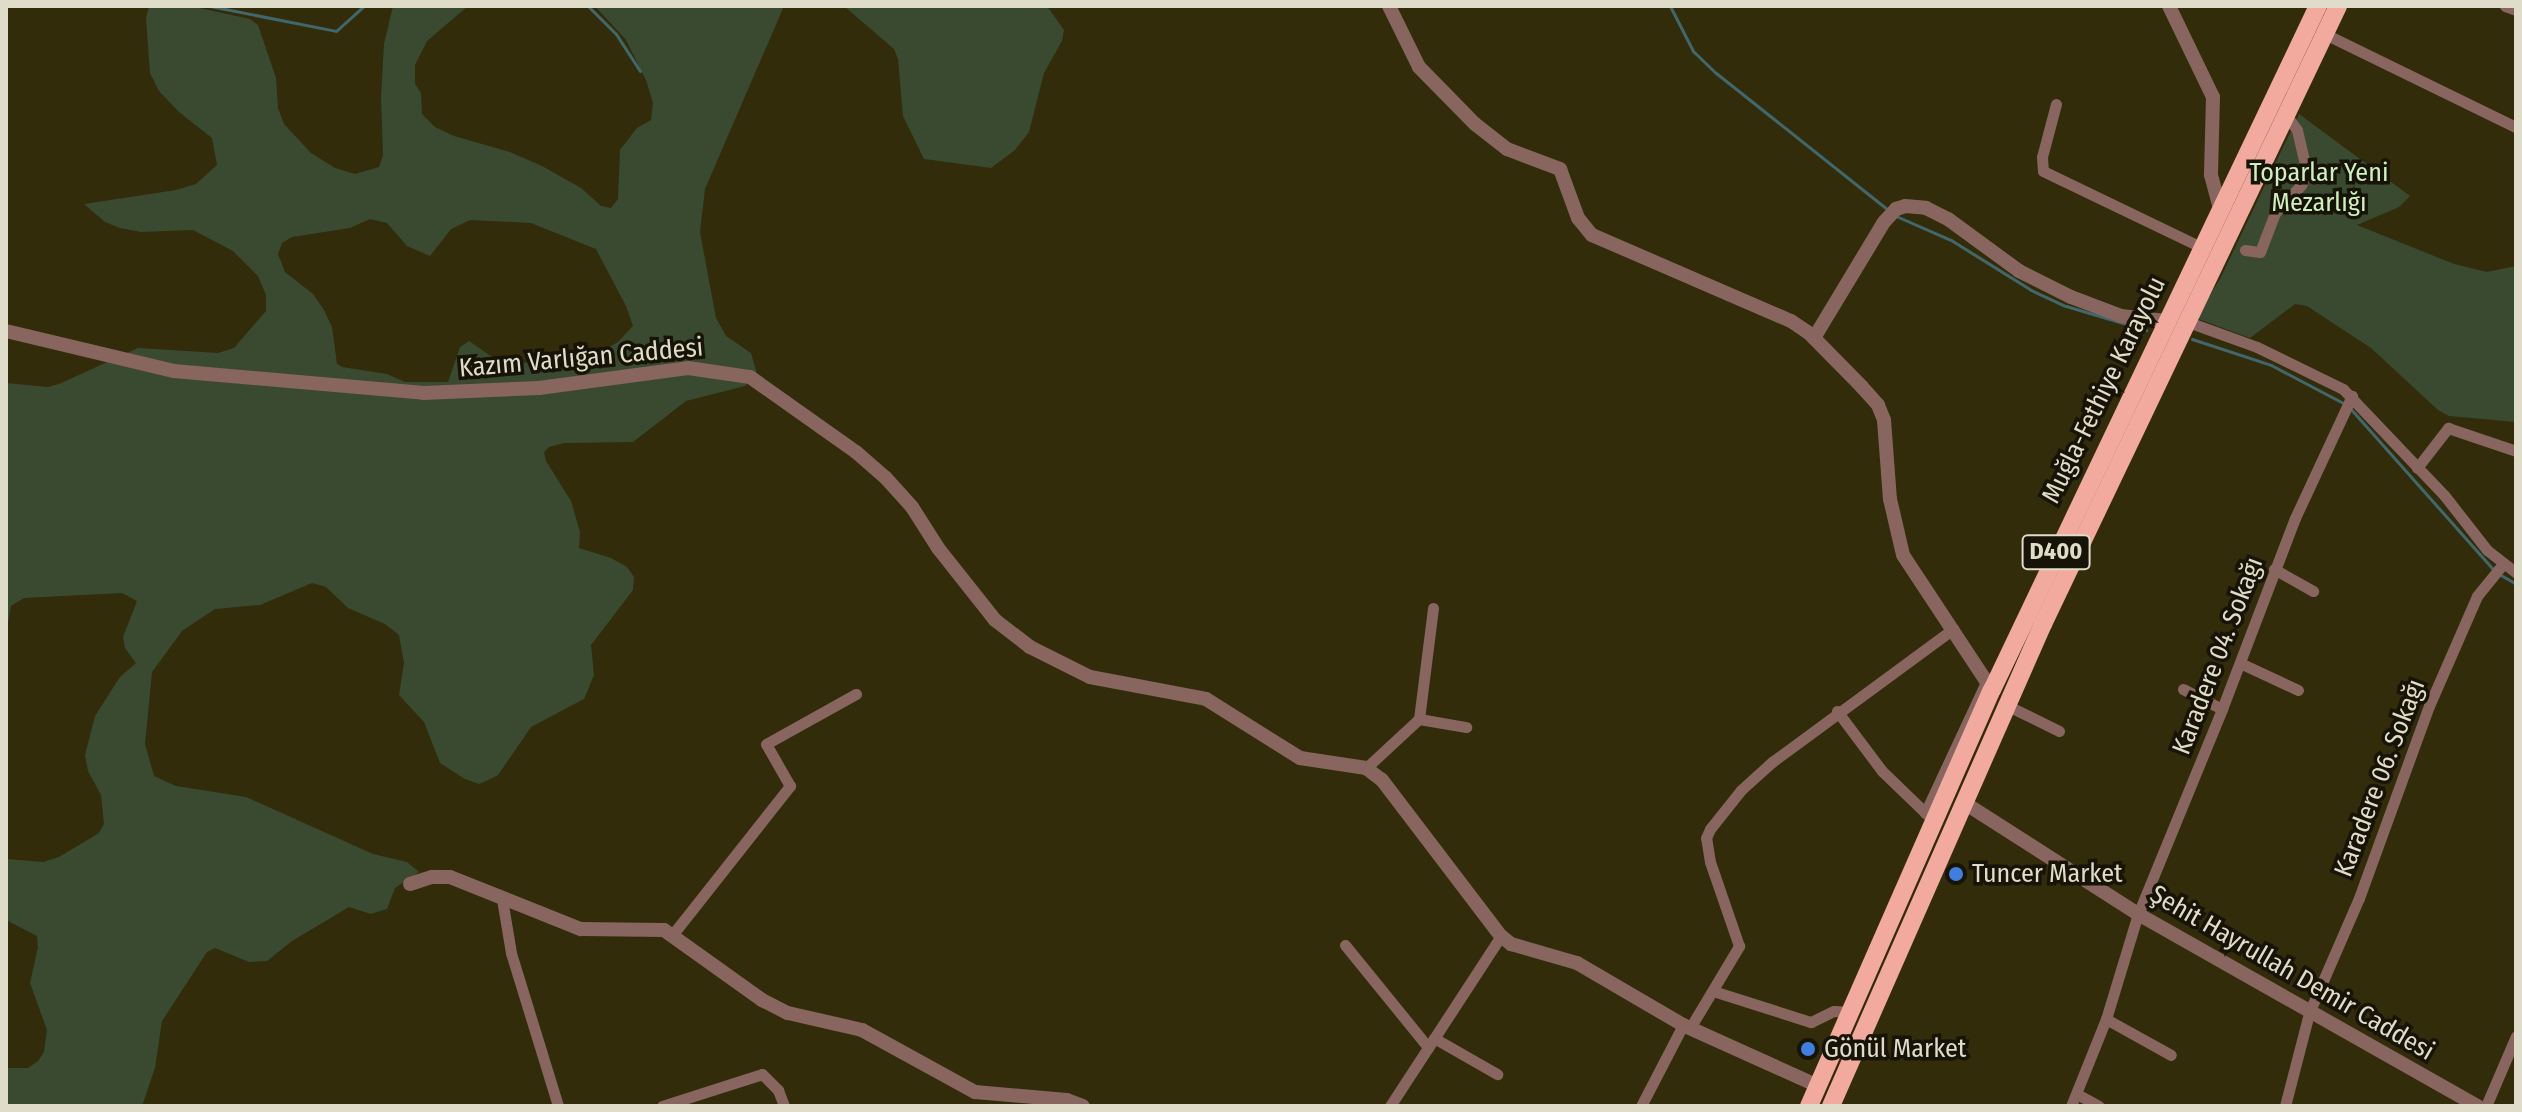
<!DOCTYPE html>
<html>
<head>
<meta charset="utf-8">
<style>
  body { margin:0 }
  #map { position:relative; width:2522px; height:1112px; overflow:hidden; background:#322c0b; font-family:"Fira Sans Condensed",sans-serif }
  div>[style] { position:absolute }
  [style*='--x'] { left:calc(var(--x)*1px); top:calc(var(--y)*1px); width:calc(var(--w)*1px); rotate:calc(var(--a)*1deg) }
  .green>* { inset:0; background:#3a4a31 }
  .stream>* { height:3px; margin:-1.5px; padding:0 1.5px; transform-origin:1.5px; border-radius:1.5px; background:#40686c }
  .minor>* { height:11px; margin:-5.5px; padding:0 5.5px; transform-origin:5.5px; border-radius:5.5px; background:#88655e }
  .tertiary>* { height:14px; margin:-7px; padding:0 7px; transform-origin:7px; border-radius:7px; background:#88655e }
  .trunk>* { height:18px; margin:-9px; padding:0 9px; transform-origin:9px; border-radius:9px; background:#f1aa9d }
  .dots>* { width:22px; height:22px; translate:-50% -50%; box-sizing:border-box; border:4px solid #171407; border-radius:50% }
  span { translate:-50% -50%; white-space:nowrap; text-align:center; line-height:1.15; -webkit-text-stroke:7px #171407; paint-order:stroke }
  .shield-label span { padding:2px 6px; background:#171407; border:2px solid; border-radius:6px; -webkit-text-stroke-width:0 }
  .shield-label { font-size:24px; color:#dfdcc9; font-weight:700 }
  .park-label { font-size:26px; color:#cff0be }
  .street-label { font-size:26px; color:#dfdcc9 }
  .poi-label { font-size:26px; color:#dfdcc9 }
  .left { translate:0 -50%; text-align:left }
  .frame { position:absolute; inset:0; border:8px solid #dfdcc9; pointer-events:none }
</style>
</head>
<body>
<div id="map">
  <div class="green">
    <i style="clip-path:polygon(evenodd,149px 6px,190px 6px,250px 19px,258px 25px,276px 78px,278px 108px,284px 124px,311px 153px,335px 168px,355px 174px,379px 167px,383px 155px,381px 97px,384px 44px,393px 6px,468px 6px,427px 41px,415px 65px,415px 84px,421px 93px,422px 114px,435px 127px,454px 136px,510px 152px,542px 166px,581px 188px,601px 206px,611px 208px,618px 199px,620px 150px,637px 128px,651px 120px,653px 103px,646px 80px,626px 40px,595px 6px,784px 6px,705px 189px,700px 232px,716px 318px,726px 336px,751px 353px,757px 374px,745px 386px,686px 401px,633px 442px,564px 443px,549px 447px,544px 452px,546px 461px,571px 501px,580px 532px,579px 548px,611px 558px,627px 567px,634px 577px,633px 590px,591px 645px,594px 675px,584px 699px,531px 727px,498px 775px,486px 781px,479px 784px,465px 779px,440px 763px,424px 722px,399px 695px,404px 663px,399px 635px,385px 624px,348px 608px,326px 587px,312px 583px,260px 605px,215px 609px,182px 631px,152px 672px,145px 744px,154px 776px,176px 786px,246px 797px,373px 854px,407px 862px,419px 872px,395px 888px,387px 909px,371px 914px,349px 907px,292px 941px,267px 961px,249px 962px,215px 948px,207px 952px,162px 1021px,155px 1068px,142px 1106px,6px 1106px,6px 1068px,28px 1068px,38px 1061px,44px 1052px,47px 1030px,30px 983px,38px 947px,37px 936px,6px 920px,6px 859px,43px 862px,59px 857px,99px 833px,104px 824px,101px 795px,88px 771px,85px 755px,95px 716px,120px 677px,136px 663px,125px 648px,123px 637px,137px 601px,122px 593px,24px 598px,11px 606px,6px 634px,6px 383px,48px 387px,59px 384px,138px 348px,218px 353px,234px 348px,266px 311px,266px 295px,258px 276px,233px 251px,193px 230px,141px 232px,120px 228px,105px 222px,84px 204px,176px 190px,196px 184px,217px 165px,212px 138px,179px 112px,159px 91px,150px 73px,146px 18px,149px 6px,370px 219px,387px 223px,407px 246px,430px 256px,451px 229px,470px 220px,531px 223px,596px 249px,626px 306px,633px 326px,618px 342px,599px 353px,515px 364px,498px 361px,469px 341px,460px 347px,448px 382px,405px 382px,387px 374px,342px 367px,337px 364px,332px 327px,324px 310px,313px 294px,285px 272px,278px 254px,282px 243px,292px 237px,350px 228px,370px 219px)"></i>
    <i style="clip-path:polygon(844px 6px,1047px 6px,1064px 30px,1062px 41px,1044px 73px,1029px 132px,1015px 150px,991px 168px,924px 159px,903px 116px,898px 59px,894px 49px)"></i>
    <i style="clip-path:polygon(2299px 114px,2410px 196px,2399px 207px,2357px 225px,2454px 264px,2487px 272px,2516px 266px,2516px 422px,2449px 416px,2438px 410px,2371px 348px,2307px 306px,2295px 304px,2250px 338px,2196px 318px,2221px 277px)"></i>
  </div>
  <div class="stream">
    <i style="--x:210;--y:6;--w:128;--a:11.2"></i>
    <i style="--x:336;--y:31;--w:38;--a:-42"></i>
    <i style="--x:588;--y:6;--w:40;--a:45"></i>
    <i style="--x:616;--y:34;--w:44;--a:57"></i>
    <i style="--x:1670;--y:6;--w:51;--a:62.9"></i>
    <i style="--x:1693;--y:51;--w:32;--a:44"></i>
    <i style="--x:1716;--y:73;--w:218;--a:38.5"></i>
    <i style="--x:1896;--y:216;--w:60;--a:23.6"></i>
    <i style="--x:1951;--y:240;--w:94;--a:32"></i>
    <i style="--x:2031;--y:290;--w:38;--a:25"></i>
    <i style="--x:2066;--y:306;--w:84;--a:16.7"></i>
    <i style="--x:2192;--y:339;--w:83;--a:18.2"></i>
    <i style="--x:2271;--y:365;--w:81;--a:27.8"></i>
    <i style="--x:2349;--y:407;--w:217;--a:48.4"></i>
    <i style="--x:2499;--y:574;--w:20;--a:30"></i>
  </div>
  <div class="minor">
    <i style="--x:2505;--y:6;--w:12;--a:20"></i>
    <i style="--x:2325;--y:34;--w:212;--a:26"></i>
    <i style="--x:2056;--y:104;--w:55;--a:104.8"></i>
    <i style="--x:2042;--y:157;--w:14;--a:86"></i>
    <i style="--x:2043;--y:171;--w:175;--a:25.7"></i>
    <i style="--x:2245;--y:250;--w:15;--a:8"></i>
    <i style="--x:2260;--y:252;--w:42;--a:-69"></i>
    <i style="--x:2275;--y:213;--w:38;--a:-47"></i>
    <i style="--x:2301;--y:185;--w:13;--a:-63"></i>
    <i style="--x:2307;--y:173;--w:44;--a:-103.1"></i>
    <i style="--x:2297;--y:130;--w:17;--a:-126"></i>
    <i style="--x:2188;--y:322;--w:73;--a:19.9"></i>
    <i style="--x:2257;--y:347;--w:96;--a:26"></i>
    <i style="--x:2343;--y:389;--w:146;--a:46.4"></i>
    <i style="--x:2444;--y:495;--w:70;--a:52"></i>
    <i style="--x:2487;--y:550;--w:37;--a:38"></i>
    <i style="--x:2417;--y:468;--w:51;--a:-52.2"></i>
    <i style="--x:2448;--y:428;--w:72;--a:18.7"></i>
    <i style="--x:2274;--y:569;--w:45;--a:29.4"></i>
    <i style="--x:2240;--y:663;--w:64;--a:25"></i>
    <i style="--x:2183;--y:689;--w:44;--a:27.1"></i>
    <i style="--x:2006;--y:705;--w:59;--a:26.1"></i>
    <i style="--x:1837;--y:711;--w:75;--a:53.1"></i>
    <i style="--x:1882;--y:771;--w:72;--a:43.9"></i>
    <i style="--x:1419;--y:719;--w:48;--a:9.7"></i>
    <i style="--x:1366;--y:768;--w:72;--a:-42.8"></i>
    <i style="--x:1419;--y:719;--w:112;--a:-82.8"></i>
    <i style="--x:1925;--y:813;--w:145;--a:-65"></i>
    <i style="--x:502;--y:899;--w:55;--a:80.5"></i>
    <i style="--x:511;--y:953;--w:160;--a:72.9"></i>
    <i style="--x:673;--y:934;--w:189;--a:-51.7"></i>
    <i style="--x:790;--y:786;--w:48;--a:-119.7"></i>
    <i style="--x:766;--y:744;--w:103;--a:-29.1"></i>
    <i style="--x:1345;--y:945;--w:132;--a:50.9"></i>
    <i style="--x:1713;--y:991;--w:103;--a:17.6"></i>
    <i style="--x:1811;--y:1022;--w:25;--a:-26"></i>
    <i style="--x:1834;--y:1011;--w:17;--a:3"></i>
    <i style="--x:2106;--y:1019;--w:74;--a:29"></i>
    <i style="--x:1690;--y:1028;--w:96;--a:-59.1"></i>
    <i style="--x:1739;--y:946;--w:89;--a:-109"></i>
    <i style="--x:1710;--y:862;--w:24;--a:-99"></i>
    <i style="--x:1706;--y:838;--w:10;--a:-66"></i>
    <i style="--x:1710;--y:829;--w:50;--a:-51.5"></i>
    <i style="--x:1741;--y:790;--w:42;--a:-42.1"></i>
    <i style="--x:1772;--y:762;--w:225;--a:-36.3"></i>
    <i style="--x:1434;--y:1038;--w:73;--a:29.7"></i>
    <i style="--x:2077;--y:1094;--w:25;--a:29"></i>
    <i style="--x:662;--y:1106;--w:105;--a:-17.7"></i>
    <i style="--x:762;--y:1074;--w:23;--a:45"></i>
    <i style="--x:778;--y:1090;--w:17;--a:69"></i>
    <i style="--x:1390;--y:1106;--w:203;--a:-56.9"></i>
    <i style="--x:1641;--y:1106;--w:91;--a:-62.6"></i>
    <i style="--x:2071;--y:1106;--w:94;--a:-68.1"></i>
    <i style="--x:2106;--y:1019;--w:110;--a:-73.1"></i>
    <i style="--x:2138;--y:914;--w:222;--a:-67.7"></i>
    <i style="--x:2222;--y:709;--w:204;--a:-69.1"></i>
    <i style="--x:2295;--y:518;--w:135;--a:-65"></i>
    <i style="--x:2285;--y:1106;--w:96;--a:-75.5"></i>
    <i style="--x:2309;--y:1013;--w:125;--a:-66.5"></i>
    <i style="--x:2359;--y:898;--w:204;--a:-70"></i>
    <i style="--x:2429;--y:706;--w:120;--a:-66.4"></i>
    <i style="--x:2477;--y:596;--w:40;--a:-51"></i>
    <i style="--x:2486;--y:1106;--w:76;--a:-66.8"></i>
  </div>
  <div class="tertiary">
    <i style="--x:1389;--y:6;--w:68;--a:63.8"></i>
    <i style="--x:1419;--y:67;--w:80;--a:45.5"></i>
    <i style="--x:1475;--y:124;--w:41;--a:38"></i>
    <i style="--x:1507;--y:149;--w:57;--a:20.7"></i>
    <i style="--x:1560;--y:169;--w:52;--a:69.8"></i>
    <i style="--x:1578;--y:218;--w:22;--a:51"></i>
    <i style="--x:1592;--y:235;--w:217;--a:23.4"></i>
    <i style="--x:1791;--y:321;--w:23;--a:34"></i>
    <i style="--x:1810;--y:334;--w:74;--a:45.5"></i>
    <i style="--x:1862;--y:387;--w:24;--a:48"></i>
    <i style="--x:1878;--y:405;--w:16;--a:68"></i>
    <i style="--x:1884;--y:420;--w:79;--a:85.7"></i>
    <i style="--x:1890;--y:499;--w:57;--a:76.9"></i>
    <i style="--x:1903;--y:555;--w:162;--a:56.6"></i>
    <i style="--x:2169;--y:6;--w:101;--a:64.2"></i>
    <i style="--x:2213;--y:97;--w:78;--a:91.5"></i>
    <i style="--x:2211;--y:175;--w:35;--a:75"></i>
    <i style="--x:6;--y:331;--w:173;--a:13.4"></i>
    <i style="--x:174;--y:371;--w:251;--a:5"></i>
    <i style="--x:424;--y:393;--w:115;--a:-2.5"></i>
    <i style="--x:539;--y:388;--w:150;--a:-7.6"></i>
    <i style="--x:688;--y:368;--w:63;--a:8.3"></i>
    <i style="--x:750;--y:377;--w:130;--a:35.3"></i>
    <i style="--x:856;--y:452;--w:38;--a:41"></i>
    <i style="--x:885;--y:477;--w:40;--a:48"></i>
    <i style="--x:912;--y:507;--w:49;--a:57.6"></i>
    <i style="--x:938;--y:548;--w:92;--a:51.6"></i>
    <i style="--x:995;--y:620;--w:44;--a:37.6"></i>
    <i style="--x:1030;--y:647;--w:67;--a:26.6"></i>
    <i style="--x:1090;--y:677;--w:118;--a:10.7"></i>
    <i style="--x:1206;--y:699;--w:111;--a:32.1"></i>
    <i style="--x:1300;--y:758;--w:67;--a:8.6"></i>
    <i style="--x:1366;--y:768;--w:20;--a:37"></i>
    <i style="--x:1382;--y:780;--w:196;--a:52.7"></i>
    <i style="--x:1501;--y:936;--w:13;--a:39"></i>
    <i style="--x:1511;--y:944;--w:69;--a:16.1"></i>
    <i style="--x:1577;--y:963;--w:123;--a:30.3"></i>
    <i style="--x:1683;--y:1025;--w:148;--a:24.3"></i>
    <i style="--x:1814;--y:338;--w:135;--a:-58.9"></i>
    <i style="--x:1884;--y:222;--w:18;--a:-47"></i>
    <i style="--x:1896;--y:209;--w:9;--a:-18"></i>
    <i style="--x:1905;--y:206;--w:21;--a:5"></i>
    <i style="--x:1926;--y:208;--w:25;--a:27"></i>
    <i style="--x:1948;--y:219;--w:88;--a:36.2"></i>
    <i style="--x:2019;--y:271;--w:58;--a:26.6"></i>
    <i style="--x:2071;--y:297;--w:53;--a:20.8"></i>
    <i style="--x:2121;--y:316;--w:45;--a:6.3"></i>
    <i style="--x:1963;--y:802;--w:208;--a:32.6"></i>
    <i style="--x:2138;--y:914;--w:390;--a:29.5"></i>
    <i style="--x:410;--y:884;--w:23;--a:-18"></i>
    <i style="--x:432;--y:877;--w:18;--a:0"></i>
    <i style="--x:450;--y:877;--w:141;--a:21.7"></i>
    <i style="--x:581;--y:929;--w:83;--a:0.7"></i>
    <i style="--x:664;--y:930;--w:120;--a:35.5"></i>
    <i style="--x:762;--y:1000;--w:29;--a:27"></i>
    <i style="--x:788;--y:1013;--w:76;--a:12.9"></i>
    <i style="--x:862;--y:1030;--w:129;--a:28.8"></i>
    <i style="--x:975;--y:1092;--w:92;--a:5"></i>
    <i style="--x:1067;--y:1100;--w:17;--a:21"></i>
  </div>
  <div class="trunk">
    <i style="--x:1809;--y:1106;--w:454;--a:-66.3"></i>
    <i style="--x:1992;--y:690;--w:758;--a:-64.52"></i>
    <i style="--x:1831;--y:1106;--w:527;--a:-66.26"></i>
    <i style="--x:2043;--y:624;--w:685;--a:-64.48"></i>
  </div>
  <div class="dots">
    <i style="left:1956px;top:874px;background:#3f7fe0"></i>
    <i style="left:1808px;top:1049px;background:#3f7fe0"></i>
  </div>
  <div class="shield-label">
    <span style="left:2056px;top:552px">D400</span>
  </div>
  <div class="park-label">
    <span style="left:2319px;top:188px">Toparlar Yeni<br>Mezarlığı</span>
  </div>
  <div class="street-label">
    <span style="left:581px;top:358px;rotate:-5deg">Kazım Varlığan Caddesi</span>
    <span style="left:2104px;top:390px;rotate:-64deg">Muğla-Fethiye Karayolu</span>
    <span style="left:2218px;top:656px;rotate:-69deg">Karadere 04. Sokağı</span>
    <span style="left:2380px;top:778px;rotate:-69deg">Karadere 06. Sokağı</span>
    <span style="left:2292px;top:973px;rotate:30deg">Şehit Hayrullah Demir Caddesi</span>
  </div>
  <div class="poi-label">
    <span class="left" style="left:1972px;top:874px">Tuncer Market</span>
    <span class="left" style="left:1824px;top:1049px">Gönül Market</span>
  </div>
  <div class="frame"></div>
</div>
</body>
</html>
